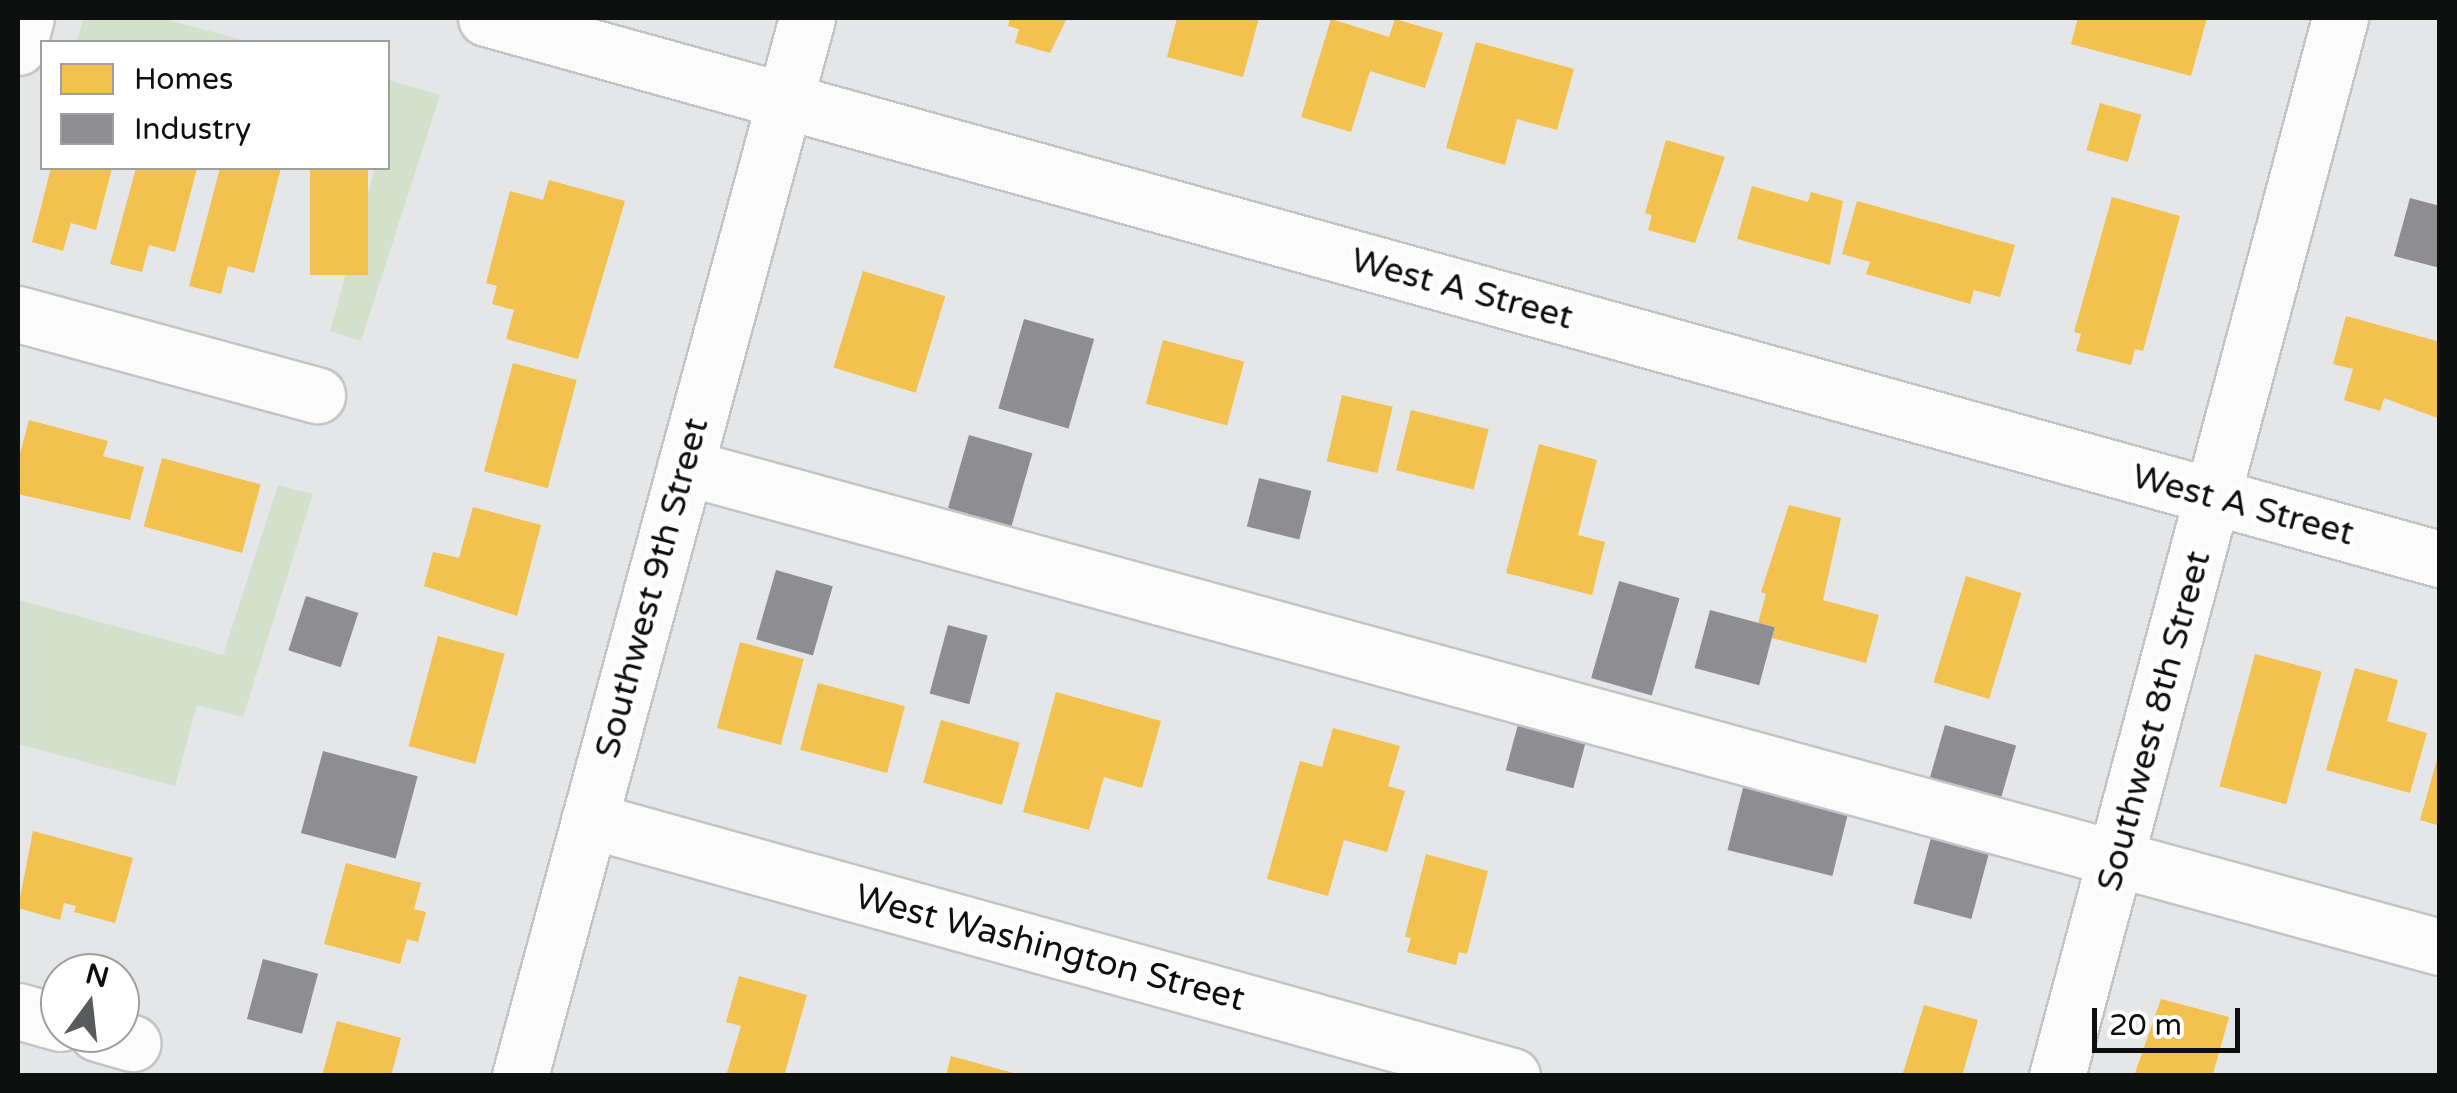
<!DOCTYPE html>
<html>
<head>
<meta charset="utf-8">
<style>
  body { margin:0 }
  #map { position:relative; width:2457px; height:1093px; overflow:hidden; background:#e5e6e7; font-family:"Varela Round",sans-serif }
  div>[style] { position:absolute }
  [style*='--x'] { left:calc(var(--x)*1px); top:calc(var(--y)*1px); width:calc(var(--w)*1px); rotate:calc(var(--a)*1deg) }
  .green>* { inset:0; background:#d3e0cb }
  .homes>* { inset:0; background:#f2c14e; transform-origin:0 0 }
  .industry>* { inset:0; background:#8d8d92; transform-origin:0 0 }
  .roads { filter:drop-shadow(2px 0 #c3c4c5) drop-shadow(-2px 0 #c3c4c5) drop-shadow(0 2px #c3c4c5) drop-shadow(0 -2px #c3c4c5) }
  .minor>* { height:55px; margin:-27.5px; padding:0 27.5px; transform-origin:27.5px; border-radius:27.5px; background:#fbfbfb }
  .major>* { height:55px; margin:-27.5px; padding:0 27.5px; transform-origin:27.5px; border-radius:27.5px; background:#fbfbfb }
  span { translate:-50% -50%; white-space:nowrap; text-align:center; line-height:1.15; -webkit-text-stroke:10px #fff; paint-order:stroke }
  .street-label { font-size:35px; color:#0e0f0f }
  .frame { position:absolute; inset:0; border:20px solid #0e0f0f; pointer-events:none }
  .legend { position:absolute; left:40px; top:40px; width:350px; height:130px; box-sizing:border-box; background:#fff; border:2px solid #9f9f9f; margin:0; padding:12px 18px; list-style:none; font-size:30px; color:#0e0f0f }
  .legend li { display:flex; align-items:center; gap:20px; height:50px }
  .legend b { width:50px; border:2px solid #9f9f9f }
  .north { position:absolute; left:40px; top:953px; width:100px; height:100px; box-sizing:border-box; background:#fff; border:2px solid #9f9f9f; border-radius:50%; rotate:15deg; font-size:28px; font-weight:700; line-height:40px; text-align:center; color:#0e0f0f }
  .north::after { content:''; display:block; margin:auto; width:35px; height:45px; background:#595a5b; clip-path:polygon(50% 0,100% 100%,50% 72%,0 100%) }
  .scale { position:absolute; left:2092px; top:1008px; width:148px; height:45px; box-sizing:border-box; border:5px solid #0e0f0f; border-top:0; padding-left:12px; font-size:30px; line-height:35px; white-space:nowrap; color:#0e0f0f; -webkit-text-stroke:8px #fff; paint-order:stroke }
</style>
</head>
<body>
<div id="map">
  <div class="green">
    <i style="clip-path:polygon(83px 18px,160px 18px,250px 42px,77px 42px)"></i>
    <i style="clip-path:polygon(388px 80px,440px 95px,361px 341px,330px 331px,375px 168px,388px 168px)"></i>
    <i style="clip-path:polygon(278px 485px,313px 494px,243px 717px,197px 705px,175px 786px,18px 744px,18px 600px,223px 655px)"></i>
  </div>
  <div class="homes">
    <i style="clip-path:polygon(1010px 18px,1067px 18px,1050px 53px,1015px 43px,1019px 29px,1008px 26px)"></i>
    <i style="clip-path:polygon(1177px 18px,1259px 18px,1243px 77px,1167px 57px)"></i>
    <i style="clip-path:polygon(2078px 18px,2207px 18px,2191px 76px,2071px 44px)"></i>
    <i style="clip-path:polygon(1331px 19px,1389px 37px,1395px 19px,1443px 33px,1425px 88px,1370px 71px,1351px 132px,1301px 117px)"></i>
    <i style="clip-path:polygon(1476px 42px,1574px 69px,1557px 130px,1517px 119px,1505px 165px,1446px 148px)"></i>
    <i style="left:2100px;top:103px;width:43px;height:49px;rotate:16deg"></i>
    <i style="clip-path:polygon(1666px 140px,1725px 157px,1695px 243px,1648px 230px,1652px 215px,1645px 213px)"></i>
    <i style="clip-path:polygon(51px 168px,112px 168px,96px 230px,71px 223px,63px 251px,32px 242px)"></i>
    <i style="clip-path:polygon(136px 168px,197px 168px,175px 252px,149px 245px,142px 272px,110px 264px)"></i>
    <i style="clip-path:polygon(220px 168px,281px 168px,254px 273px,228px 266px,221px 294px,189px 286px)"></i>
    <i style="left:310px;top:168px;width:58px;height:107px"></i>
    <i style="clip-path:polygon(549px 180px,625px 201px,578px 359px,506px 339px,514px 310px,492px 304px,497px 286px,486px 283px,510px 191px,543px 200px)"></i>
    <i style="clip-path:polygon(1752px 186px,1808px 202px,1811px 192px,1843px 201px,1830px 265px,1737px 239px)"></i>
    <i style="clip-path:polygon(2112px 197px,2180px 216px,2143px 351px,2135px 349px,2131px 365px,2076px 351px,2081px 334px,2074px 332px)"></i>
    <i style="clip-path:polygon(1857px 201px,2015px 245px,2000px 297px,1974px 290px,1970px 304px,1866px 274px,1870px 262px,1842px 254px)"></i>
    <i style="left:863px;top:271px;width:86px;height:101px;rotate:17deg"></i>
    <i style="clip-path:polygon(2346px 316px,2440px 342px,2440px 419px,2384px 398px,2380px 411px,2344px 400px,2353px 369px,2333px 364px)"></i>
    <i style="left:1163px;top:340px;width:84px;height:66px;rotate:15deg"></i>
    <i style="left:513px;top:363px;width:66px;height:112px;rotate:15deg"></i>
    <i style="left:1342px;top:395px;width:52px;height:68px;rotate:13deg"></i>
    <i style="left:1411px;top:410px;width:80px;height:62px;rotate:14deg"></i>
    <i style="clip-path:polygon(29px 420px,108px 441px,103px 456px,144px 467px,130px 520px,18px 494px,18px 461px)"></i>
    <i style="clip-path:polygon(1539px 444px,1597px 460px,1578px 535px,1605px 542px,1592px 595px,1506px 573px)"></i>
    <i style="left:162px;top:458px;width:102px;height:71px;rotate:15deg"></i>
    <i style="clip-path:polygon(1789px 505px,1841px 518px,1823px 600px,1879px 615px,1866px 663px,1772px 638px,1775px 627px,1758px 623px,1766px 594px,1761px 592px)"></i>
    <i style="clip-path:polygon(473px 507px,541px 525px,517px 616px,424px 586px,433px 552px,459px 558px)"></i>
    <i style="left:1966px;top:576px;width:58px;height:111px;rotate:17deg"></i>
    <i style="left:438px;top:636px;width:69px;height:114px;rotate:15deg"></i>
    <i style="left:740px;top:642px;width:66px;height:89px;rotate:15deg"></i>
    <i style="left:2255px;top:654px;width:69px;height:137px;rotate:15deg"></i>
    <i style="clip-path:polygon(2355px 668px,2398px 680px,2387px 721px,2427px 733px,2410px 793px,2326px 770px)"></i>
    <i style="left:818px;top:683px;width:90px;height:69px;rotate:15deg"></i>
    <i style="clip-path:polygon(1056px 692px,1161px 721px,1142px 788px,1104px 777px,1089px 830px,1023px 812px)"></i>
    <i style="left:941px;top:720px;width:82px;height:65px;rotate:16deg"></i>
    <i style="clip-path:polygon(1333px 728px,1400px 746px,1388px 786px,1405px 791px,1387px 852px,1344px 840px,1328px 896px,1267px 879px,1300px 761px,1322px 767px)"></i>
    <i style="clip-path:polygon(2438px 756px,2440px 756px,2440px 826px,2420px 820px)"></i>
    <i style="clip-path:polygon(33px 831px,133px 858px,115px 923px,74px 912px,76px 906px,64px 903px,60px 920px,18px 908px)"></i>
    <i style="clip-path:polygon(1426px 854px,1488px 871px,1467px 954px,1459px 952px,1456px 965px,1407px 952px,1411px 938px,1405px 937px)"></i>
    <i style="clip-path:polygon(346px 863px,421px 883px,414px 909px,426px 912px,418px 942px,407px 939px,400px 964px,324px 944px)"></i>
    <i style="clip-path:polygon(739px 976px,807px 995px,784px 1076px,726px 1076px,741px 1026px,726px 1022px)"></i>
    <i style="clip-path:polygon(2161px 999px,2229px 1017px,2213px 1074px,2134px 1076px)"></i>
    <i style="clip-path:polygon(1924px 1005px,1978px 1020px,1962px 1076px,1902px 1076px)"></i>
    <i style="clip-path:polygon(337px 1021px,401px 1038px,391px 1076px,322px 1076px)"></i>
    <i style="clip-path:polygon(951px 1056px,1017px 1074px,1017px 1076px,946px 1076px)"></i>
  </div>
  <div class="industry">
    <i style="clip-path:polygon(2410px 198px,2440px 206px,2440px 268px,2394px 256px)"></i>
    <i style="left:1024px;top:319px;width:73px;height:93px;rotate:16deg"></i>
    <i style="left:969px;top:435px;width:66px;height:76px;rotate:16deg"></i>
    <i style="left:1259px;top:478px;width:54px;height:50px;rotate:14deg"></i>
    <i style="left:776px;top:570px;width:59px;height:72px;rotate:16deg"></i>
    <i style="left:1619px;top:581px;width:63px;height:101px;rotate:16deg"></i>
    <i style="left:306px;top:596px;width:55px;height:57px;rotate:18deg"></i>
    <i style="left:1710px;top:610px;width:67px;height:60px;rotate:15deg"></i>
    <i style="left:948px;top:625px;width:41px;height:71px;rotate:15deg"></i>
    <i style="left:1520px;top:717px;width:70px;height:55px;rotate:15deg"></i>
    <i style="left:1945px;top:725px;width:74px;height:59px;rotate:16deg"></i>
    <i style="left:323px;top:751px;width:98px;height:85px;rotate:15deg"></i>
    <i style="left:1744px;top:784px;width:108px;height:68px;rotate:14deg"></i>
    <i style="left:1932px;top:834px;width:60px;height:72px;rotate:15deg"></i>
    <i style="left:263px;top:959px;width:57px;height:62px;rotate:15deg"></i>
  </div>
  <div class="roads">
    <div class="minor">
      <i style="--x:18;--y:47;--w:30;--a:-75"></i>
      <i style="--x:18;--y:314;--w:310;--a:15.2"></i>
      <i style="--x:685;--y:467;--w:1819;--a:15.3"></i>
      <i style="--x:589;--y:820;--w:958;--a:15.5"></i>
      <i style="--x:18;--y:1011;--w:44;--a:15.9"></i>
      <i style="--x:97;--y:1033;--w:37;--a:16"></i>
      <i style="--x:520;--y:1076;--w:1096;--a:-74.82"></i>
      <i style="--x:2057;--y:1076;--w:1095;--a:-75.02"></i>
    </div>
    <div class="major">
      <i style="--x:486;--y:18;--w:2028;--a:15.48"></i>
    </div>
  </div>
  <div class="street-label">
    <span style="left:1462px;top:289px;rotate:15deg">West A Street</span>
    <span style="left:2243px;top:505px;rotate:15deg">West A Street</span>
    <span style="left:652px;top:588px;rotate:-75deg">Southwest 9th Street</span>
    <span style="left:2154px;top:721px;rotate:-75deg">Southwest 8th Street</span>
    <span style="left:1050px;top:948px;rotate:15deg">West Washington Street</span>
  </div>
  <div class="frame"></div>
  <ul class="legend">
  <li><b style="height:28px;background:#f2c14e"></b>Homes</li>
  <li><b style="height:28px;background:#8d8d92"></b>Industry</li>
  </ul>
  <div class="north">N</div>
  <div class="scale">20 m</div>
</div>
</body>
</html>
